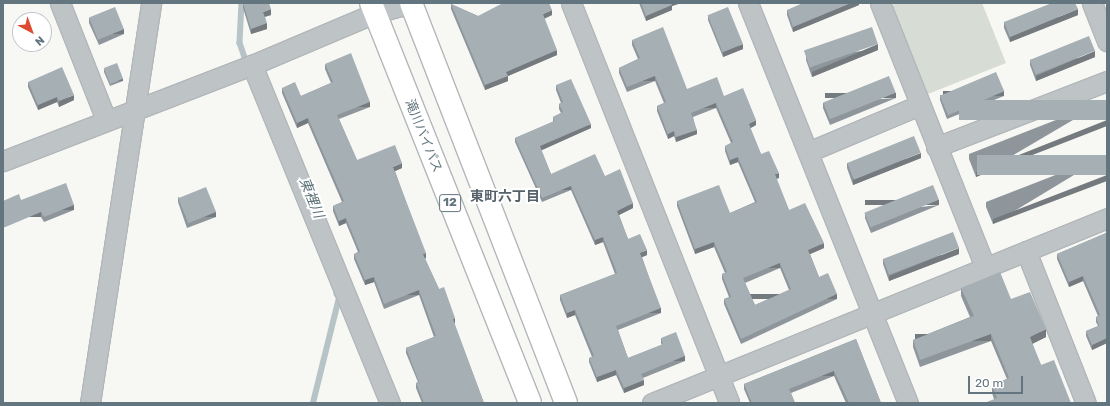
<!DOCTYPE html>
<html>
<head>
<meta charset="utf-8">
<style>
  body { margin:0 }
  #map { position:relative; width:1110px; height:406px; overflow:hidden; background:#f7f7f4; font-family:Rubik,"Noto Sans JP",sans-serif }
  div>[style] { position:absolute }
  [style*='--x'] { left:calc(var(--x)*1px); top:calc(var(--y)*1px); width:calc(var(--w)*1px); rotate:calc(var(--a)*1deg) }
  .green>* { inset:0; background:#d7dcd4 }
  .stream>* { height:5.5px; margin:-2.75px; padding:0 2.75px; transform-origin:2.75px; border-radius:2.75px; background:#b6c3c7 }
  .roads { filter:drop-shadow(1px 0 #b2b7b9) drop-shadow(-1px 0 #b2b7b9) drop-shadow(0 1px #b2b7b9) drop-shadow(0 -1px #b2b7b9) }
  .street>* { height:19px; margin:-9.5px; padding:0 9.5px; transform-origin:9.5px; border-radius:9.5px; background:#bec3c6 }
  .highway>* { height:22px; margin:-11px; padding:0 11px; transform-origin:11px; border-radius:11px; background:#fff }
  .wall>* { inset:0; background:#8e969b }
  .shaded-wall>* { inset:0; background:#747a7e; transform-origin:0 0 }
  .building>* { inset:0; background:#a5afb4; transform-origin:0 0 }
  span { translate:-50% -50%; white-space:nowrap; text-align:center; line-height:1.15; -webkit-text-stroke:4px #fff; paint-order:stroke }
  .shield-label span { padding:1px 3px; background:#fff; border:1px solid; border-radius:3px; -webkit-text-stroke-width:0 }
  .shield-label { font-size:12px; color:#63757e; font-weight:700 }
  .street-label { font-size:13px; color:#63757e }
  .neighbourhood-label { font-size:14px; color:#55626a; font-weight:700 }
  .water-label { font-size:14px; color:#5e7479; font-style:italic }
  .frame { position:absolute; inset:0; border:4px solid #63757e; pointer-events:none }
  .north { position:absolute; left:12px; top:12px; width:40px; height:40px; box-sizing:border-box; background:#fff; border:1px solid #c1c8cb; border-radius:50%; rotate:139deg; font-size:11px; font-weight:700; line-height:16px; text-align:center; color:#63757e }
  .north::after { content:''; display:block; margin:auto; width:14px; height:18px; background:#dc4a30; clip-path:polygon(50% 0,100% 100%,50% 72%,0 100%) }
  .scale { position:absolute; left:968px; top:376px; width:55px; height:18px; box-sizing:border-box; border:2px solid #63757e; border-top:0; padding-left:5px; font-size:12px; line-height:14px; white-space:nowrap; color:#63757e; -webkit-text-stroke:3px #fff; paint-order:stroke }
</style>
</head>
<body>
<div id="map">
  <div class="green">
    <i style="clip-path:polygon(898px 3px,982px 3px,1006px 63px,928px 94px,892px 5px)"></i>
  </div>
  <div class="stream">
    <i style="--x:242;--y:3;--w:40;--a:92.9"></i>
    <i style="--x:240;--y:43;--w:21;--a:71"></i>
    <i style="--x:313;--y:403;--w:108;--a:-76.1"></i>
    <i style="--x:339;--y:298;--w:4;--a:-124"></i>
  </div>
  <div class="roads">
    <div class="street">
      <i style="--x:60;--y:3;--w:126;--a:68.5"></i>
      <i style="--x:571;--y:3;--w:430;--a:68.4"></i>
      <i style="--x:748;--y:3;--w:431;--a:68.2"></i>
      <i style="--x:880;--y:3;--w:284;--a:68.3"></i>
      <i style="--x:1092;--y:3;--w:41;--a:68.5"></i>
      <i style="--x:252;--y:65;--w:365;--a:67.8"></i>
      <i style="--x:936;--y:147;--w:183;--a:-21.1"></i>
      <i style="--x:808;--y:152;--w:121;--a:-22.8"></i>
      <i style="--x:3;--y:161;--w:267;--a:-21.1"></i>
      <i style="--x:252;--y:65;--w:134;--a:-22.9"></i>
      <i style="--x:375;--y:13;--w:38;--a:-15"></i>
      <i style="--x:1026;--y:251;--w:163;--a:68.5"></i>
      <i style="--x:90;--y:403;--w:405;--a:-81.3"></i>
      <i style="--x:652;--y:403;--w:491;--a:-22.1"></i>
    </div>
    <div class="highway">
      <i style="--x:371;--y:3;--w:430;--a:68.3"></i>
      <i style="--x:411;--y:3;--w:429;--a:68.8"></i>
    </div>
  </div>
  <div class="wall">
    <i style="clip-path:polygon(243px 3px,271px 15px,265px 17px,267px 29px,251px 34px,243px 8px)"></i>
    <i style="clip-path:polygon(639px 3px,678px 3px,678px 4px,672px 6px,672px 10px,646px 21px)"></i>
    <i style="clip-path:polygon(859px 3px,859px 5px,793px 32px,787px 15px,787px 10px)"></i>
    <i style="clip-path:polygon(451px 4px,478px 16px,552px 15px,544px 19px,557px 55px,508px 76px,508px 81px,485px 90px,451px 9px)"></i>
    <i style="clip-path:polygon(708px 15px,743px 49px,723px 57px,708px 20px)"></i>
    <i style="clip-path:polygon(1078px 15px,1010px 42px,1004px 28px,1004px 22px)"></i>
    <i style="clip-path:polygon(89px 18px,124px 34px,99px 45px,89px 23px)"></i>
    <i style="clip-path:polygon(evenodd,632px 40px,687px 89px,724px 96px,756px 125px,750px 128px,761px 154px,779px 178px,776px 179px,789px 210px,824px 248px,810px 254px,819px 277px,837px 299px,741px 344px,724px 304px,724px 299px,729px 297px,722px 279px,722px 274px,725px 273px,714px 247px,695px 254px,677px 206px,677px 201px,730px 213px,755px 202px,738px 162px,730px 165px,725px 151px,725px 146px,731px 143px,716px 108px,693px 117px,697px 134px,676px 142px,674px 136px,668px 139px,657px 111px,657px 106px,664px 103px,655px 81px,627px 92px,619px 73px,619px 68px,638px 59px,632px 45px,632px 40px,780px 268px,789px 290px,755px 305px,745px 283px,780px 268px)"></i>
    <i style="clip-path:polygon(878px 50px,812px 77px,806px 60px,806px 55px)"></i>
    <i style="clip-path:polygon(1095px 57px,1036px 81px,1030px 65px,1030px 60px)"></i>
    <i style="clip-path:polygon(325px 64px,370px 107px,339px 119px,357px 160px,402px 168px,395px 171px,426px 258px,425px 259px,455px 323px,454px 324px,484px 403px,422px 403px,416px 388px,416px 383px,418px 382px,406px 353px,406px 348px,434px 337px,419px 295px,384px 309px,374px 282px,365px 285px,354px 259px,354px 254px,358px 252px,346px 223px,339px 226px,333px 211px,333px 206px,342px 202px,308px 123px,297px 128px,282px 93px,282px 88px,301px 96px,331px 83px,325px 69px)"></i>
    <i style="clip-path:polygon(104px 69px,123px 81px,110px 86px,104px 72px)"></i>
    <i style="clip-path:polygon(28px 82px,74px 100px,59px 107px,57px 102px,38px 110px,28px 87px)"></i>
    <i style="clip-path:polygon(556px 85px,591px 128px,541px 150px,551px 174px,605px 176px,633px 208px,619px 215px,628px 239px,647px 255px,642px 257px,661px 313px,618px 330px,628px 358px,662px 345px,661px 343px,661px 338px,685px 361px,643px 378px,644px 385px,624px 393px,616px 375px,597px 382px,589px 362px,589px 358px,592px 357px,575px 315px,567px 318px,560px 300px,560px 295px,615px 274px,603px 242px,595px 245px,571px 190px,542px 202px,515px 142px,515px 138px,553px 122px,553px 117px,561px 113px,559px 109px,559px 104px,561px 103px,556px 90px)"></i>
    <i style="clip-path:polygon(940px 95px,1004px 96px,947px 119px,940px 100px)"></i>
    <i style="clip-path:polygon(896px 98px,830px 125px,823px 108px,823px 103px)"></i>
    <i style="clip-path:polygon(1107px 100px,976px 177px,969px 159px,969px 154px)"></i>
    <i style="clip-path:polygon(1107px 155px,993px 224px,986px 207px,986px 202px)"></i>
    <i style="clip-path:polygon(921px 158px,853px 185px,847px 168px,847px 163px)"></i>
    <i style="clip-path:polygon(178px 197px,216px 217px,187px 228px,178px 202px)"></i>
    <i style="clip-path:polygon(21px 200px,74px 210px,44px 222px,41px 217px)"></i>
    <i style="clip-path:polygon(939px 205px,871px 233px,865px 218px,865px 213px)"></i>
    <i style="clip-path:polygon(1106px 233px,1107px 343px,1092px 350px,1086px 336px,1086px 331px,1098px 326px,1096px 322px,1096px 317px,1098px 316px,1083px 281px,1069px 287px,1057px 259px,1057px 254px)"></i>
    <i style="clip-path:polygon(959px 254px,889px 281px,883px 264px,883px 259px)"></i>
    <i style="clip-path:polygon(961px 288px,1011px 299px,1046px 337px,1032px 344px,1041px 365px,1071px 403px,994px 399px,992px 393px,992px 385px,1007px 379px,991px 341px,920px 367px,913px 347px,913px 340px,970px 317px,961px 296px)"></i>
    <i style="clip-path:polygon(856px 339px,881px 403px,846px 403px,834px 376px,791px 393px,795px 403px,750px 403px,744px 389px,744px 384px)"></i>
  </div>
  <div class="shaded-wall">
    <i style="clip-path:polygon(670px 3px,678px 3px,678px 4px,672px 6px,672px 10px,646px 21px,646px 16px)"></i>
    <i style="clip-path:polygon(851px 3px,859px 3px,859px 5px,793px 32px,793px 27px)"></i>
    <i style="clip-path:polygon(271px 9px,271px 15px,263px 17px,263px 12px)"></i>
    <i style="clip-path:polygon(1078px 9px,1078px 15px,1010px 42px,1010px 37px)"></i>
    <i style="clip-path:polygon(552px 10px,552px 15px,543px 19px,543px 14px)"></i>
    <i style="clip-path:polygon(267px 23px,267px 29px,251px 34px,251px 29px)"></i>
    <i style="left:124px;top:29px;width:5px;height:27px;rotate:90deg"></i>
    <i style="clip-path:polygon(743px 44px,743px 49px,723px 57px,723px 52px)"></i>
    <i style="clip-path:polygon(878px 44px,878px 50px,812px 77px,812px 72px)"></i>
    <i style="clip-path:polygon(557px 50px,557px 55px,508px 76px,508px 81px,485px 90px,485px 85px,506px 72px)"></i>
    <i style="clip-path:polygon(1095px 51px,1095px 57px,1036px 81px,1036px 76px)"></i>
    <i style="left:655px;top:76px;width:5px;height:30px;rotate:90deg"></i>
    <i style="left:123px;top:79px;width:2px;height:14px;rotate:90deg"></i>
    <i style="left:1004px;top:91px;width:5px;height:61px;rotate:90deg"></i>
    <i style="left:896px;top:93px;width:5px;height:71px;rotate:90deg"></i>
    <i style="clip-path:polygon(74px 95px,74px 100px,59px 107px,59px 101px)"></i>
    <i style="clip-path:polygon(57px 97px,57px 102px,38px 110px,38px 105px)"></i>
    <i style="left:370px;top:102px;width:5px;height:35px;rotate:90deg"></i>
    <i style="left:716px;top:103px;width:5px;height:27px;rotate:90deg"></i>
    <i style="clip-path:polygon(308px 118px,308px 123px,297px 128px,297px 123px)"></i>
    <i style="clip-path:polygon(756px 120px,756px 125px,749px 129px,749px 124px)"></i>
    <i style="clip-path:polygon(1107px 120px,1107px 126px,976px 177px,976px 172px)"></i>
    <i style="clip-path:polygon(591px 124px,591px 128px,540px 151px,540px 146px)"></i>
    <i style="clip-path:polygon(697px 130px,697px 134px,676px 142px,676px 137px)"></i>
    <i style="clip-path:polygon(674px 131px,674px 136px,668px 139px,668px 134px)"></i>
    <i style="clip-path:polygon(921px 153px,921px 158px,853px 185px,853px 179px)"></i>
    <i style="clip-path:polygon(738px 157px,738px 162px,730px 165px,730px 160px)"></i>
    <i style="clip-path:polygon(402px 163px,402px 168px,393px 172px,393px 167px)"></i>
    <i style="clip-path:polygon(779px 173px,779px 178px,775px 179px,775px 174px)"></i>
    <i style="clip-path:polygon(1107px 175px,1107px 181px,993px 224px,993px 219px)"></i>
    <i style="left:571px;top:186px;width:4px;height:31px;rotate:90deg"></i>
    <i style="left:939px;top:200px;width:5px;height:74px;rotate:90deg"></i>
    <i style="clip-path:polygon(633px 203px,633px 208px,617px 216px,617px 211px)"></i>
    <i style="left:74px;top:205px;width:5px;height:32px;rotate:90deg"></i>
    <i style="left:41px;top:212px;width:5px;height:41px;rotate:90deg"></i>
    <i style="left:216px;top:212px;width:5px;height:31px;rotate:90deg"></i>
    <i style="clip-path:polygon(346px 218px,346px 223px,339px 226px,339px 221px)"></i>
    <i style="clip-path:polygon(603px 237px,603px 242px,595px 245px,595px 240px)"></i>
    <i style="clip-path:polygon(714px 242px,714px 247px,695px 254px,695px 249px)"></i>
    <i style="clip-path:polygon(824px 243px,824px 248px,808px 255px,808px 250px)"></i>
    <i style="clip-path:polygon(959px 248px,959px 254px,889px 281px,889px 276px)"></i>
    <i style="clip-path:polygon(647px 250px,647px 255px,640px 258px,640px 253px)"></i>
    <i style="clip-path:polygon(426px 253px,426px 258px,423px 259px,423px 254px)"></i>
    <i style="left:780px;top:263px;width:5px;height:40px;rotate:90deg"></i>
    <i style="clip-path:polygon(1083px 276px,1083px 281px,1069px 287px,1069px 282px)"></i>
    <i style="clip-path:polygon(374px 277px,374px 282px,365px 285px,365px 280px)"></i>
    <i style="left:419px;top:290px;width:5px;height:38px;rotate:90deg"></i>
    <i style="left:837px;top:294px;width:5px;height:106px;rotate:90deg"></i>
    <i style="left:661px;top:308px;width:5px;height:48px;rotate:90deg"></i>
    <i style="clip-path:polygon(575px 310px,575px 315px,567px 318px,567px 313px)"></i>
    <i style="clip-path:polygon(455px 318px,455px 323px,453px 324px,453px 319px)"></i>
    <i style="clip-path:polygon(1046px 329px,1046px 337px,1030px 345px,1030px 337px)"></i>
    <i style="left:991px;top:334px;width:7px;height:76px;rotate:90deg"></i>
    <i style="clip-path:polygon(1107px 338px,1107px 343px,1092px 350px,1092px 345px)"></i>
    <i style="left:685px;top:356px;width:5px;height:48px;rotate:90deg"></i>
    <i style="clip-path:polygon(616px 370px,616px 375px,597px 382px,597px 377px)"></i>
    <i style="left:834px;top:371px;width:5px;height:48px;rotate:90deg"></i>
    <i style="clip-path:polygon(644px 380px,644px 385px,624px 393px,624px 388px)"></i>
  </div>
  <div class="building">
    <i style="clip-path:polygon(243px 3px,269px 3px,271px 9px,263px 12px,267px 23px,251px 29px)"></i>
    <i style="clip-path:polygon(503px 3px,549px 3px,552px 10px,543px 14px,557px 50px,506px 72px,508px 76px,485px 85px,451px 4px,478px 16px)"></i>
    <i style="clip-path:polygon(641px 3px,671px 3px,672px 5px,646px 16px)"></i>
    <i style="clip-path:polygon(803px 3px,851px 3px,793px 27px,787px 10px)"></i>
    <i style="clip-path:polygon(1052px 3px,1075px 3px,1078px 9px,1010px 37px,1004px 22px)"></i>
    <i style="left:115px;top:7px;width:24px;height:28px;rotate:68deg"></i>
    <i style="left:728px;top:7px;width:40px;height:22px;rotate:68deg"></i>
    <i style="clip-path:polygon(evenodd,663px 27px,687px 89px,717px 77px,724px 96px,743px 88px,756px 120px,749px 124px,761px 154px,769px 151px,779px 173px,775px 174px,789px 210px,805px 203px,824px 243px,808px 250px,819px 277px,828px 273px,837px 294px,741px 339px,724px 299px,731px 297px,722px 274px,727px 272px,714px 242px,695px 249px,677px 201px,719px 185px,730px 213px,757px 202px,738px 157px,730px 160px,725px 146px,733px 142px,716px 103px,691px 113px,697px 130px,676px 137px,674px 131px,668px 134px,657px 106px,666px 102px,655px 76px,627px 87px,619px 68px,640px 58px,632px 40px,663px 27px,780px 263px,791px 289px,755px 305px,743px 278px,780px 263px)"></i>
    <i style="left:872px;top:27px;width:18px;height:72px;rotate:71deg"></i>
    <i style="left:1089px;top:36px;width:16px;height:64px;rotate:68deg"></i>
    <i style="clip-path:polygon(351px 53px,370px 102px,337px 115px,357px 160px,395px 145px,402px 163px,393px 167px,426px 253px,423px 254px,439px 289px,444px 287px,455px 318px,453px 319px,484px 403px,424px 403px,416px 383px,419px 382px,406px 348px,436px 336px,419px 290px,384px 304px,374px 277px,365px 280px,354px 254px,360px 252px,346px 218px,339px 221px,333px 206px,344px 201px,308px 118px,297px 123px,282px 88px,295px 82px,301px 96px,333px 82px,325px 64px)"></i>
    <i style="left:117px;top:63px;width:17px;height:14px;rotate:69deg"></i>
    <i style="clip-path:polygon(62px 67px,74px 95px,59px 101px,57px 97px,38px 105px,28px 82px)"></i>
    <i style="left:996px;top:72px;width:21px;height:61px;rotate:67deg"></i>
    <i style="left:889px;top:76px;width:18px;height:71px;rotate:68deg"></i>
    <i style="clip-path:polygon(571px 79px,591px 124px,540px 146px,551px 174px,595px 154px,605px 176px,620px 169px,633px 203px,617px 211px,628px 239px,640px 234px,647px 250px,640px 253px,661px 308px,616px 326px,628px 358px,663px 344px,661px 338px,676px 332px,685px 356px,641px 374px,644px 380px,624px 388px,616px 370px,597px 377px,589px 358px,594px 356px,575px 310px,567px 313px,560px 295px,617px 273px,603px 237px,595px 240px,571px 186px,542px 198px,515px 138px,554px 121px,553px 117px,563px 112px,559px 104px,563px 102px,556px 85px)"></i>
    <i style="left:1107px;top:100px;width:20px;height:148px;rotate:90deg"></i>
    <i style="left:914px;top:136px;width:18px;height:72px;rotate:68deg"></i>
    <i style="left:1107px;top:155px;width:20px;height:130px;rotate:90deg"></i>
    <i style="clip-path:polygon(66px 183px,74px 205px,44px 217px,41px 212px,3px 228px,3px 201px,19px 194px,21px 200px)"></i>
    <i style="left:933px;top:185px;width:16px;height:74px;rotate:68deg"></i>
    <i style="left:206px;top:187px;width:27px;height:30px;rotate:68deg"></i>
    <i style="left:953px;top:232px;width:17px;height:75px;rotate:69deg"></i>
    <i style="clip-path:polygon(1106px 233px,1107px 236px,1107px 338px,1092px 345px,1086px 331px,1099px 326px,1096px 317px,1100px 315px,1083px 276px,1069px 282px,1057px 254px)"></i>
    <i style="clip-path:polygon(1000px 272px,1011px 299px,1030px 292px,1046px 329px,1030px 337px,1041px 365px,1054px 360px,1071px 403px,984px 403px,997px 398px,992px 385px,1009px 378px,991px 334px,920px 360px,913px 340px,974px 316px,961px 288px)"></i>
    <i style="clip-path:polygon(856px 339px,881px 403px,849px 403px,834px 371px,789px 389px,795px 403px,752px 403px,744px 384px)"></i>
  </div>
  <div class="shield-label">
    <span style="left:450px;top:203px">12</span>
  </div>
  <div class="street-label">
    <span style="left:423px;top:136px;rotate:68deg">滝川バイパス</span>
  </div>
  <div class="neighbourhood-label">
    <span style="left:505px;top:197px">東町六丁目</span>
  </div>
  <div class="water-label">
    <span style="left:311px;top:198px;rotate:68deg">東裡川</span>
  </div>
  <div class="frame"></div>
  <div class="north">N</div>
  <div class="scale">20 m</div>
</div>
</body>
</html>
